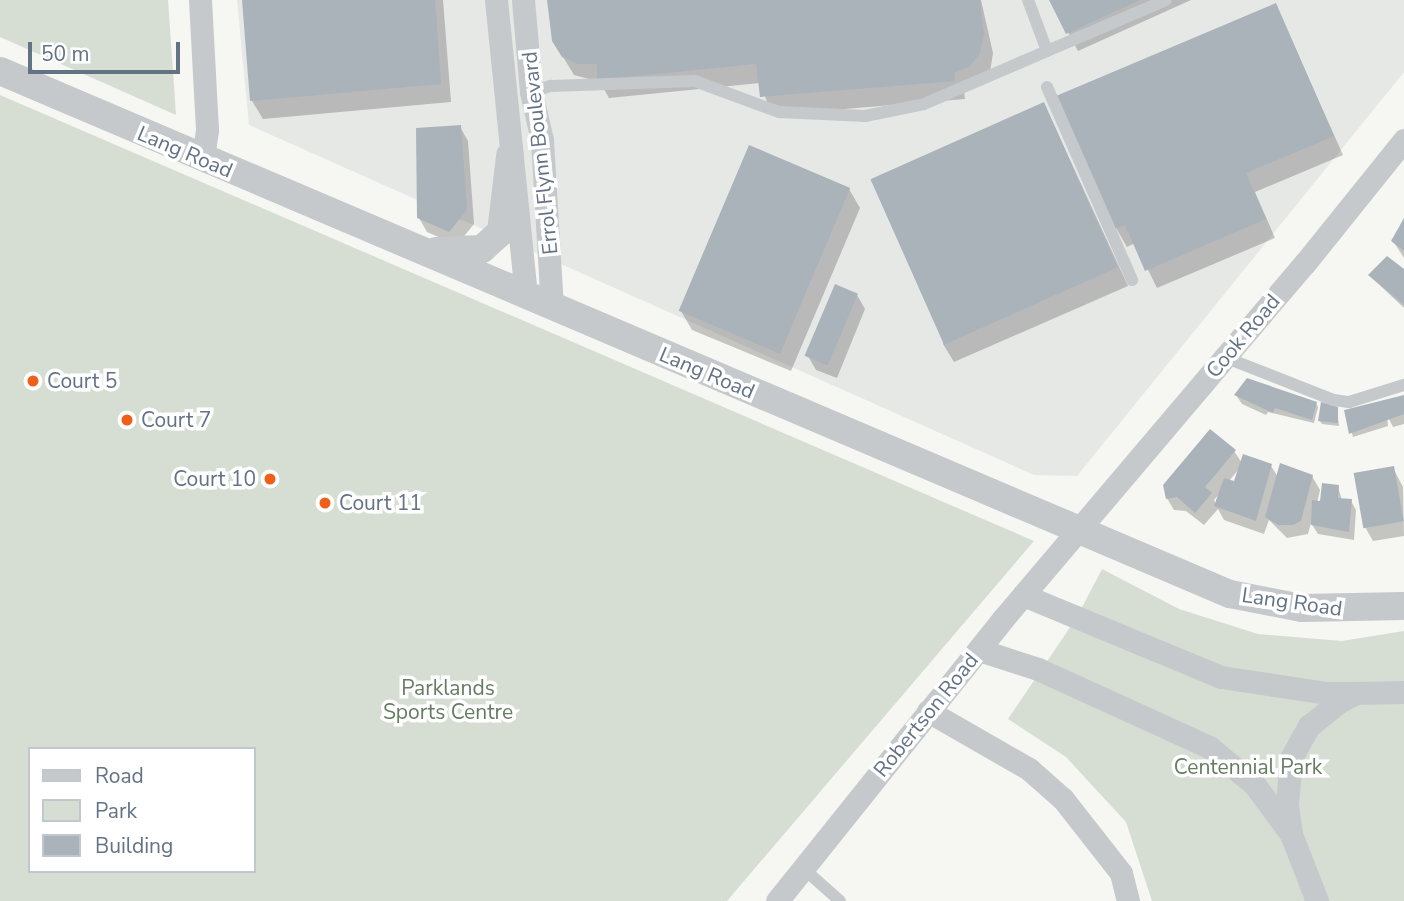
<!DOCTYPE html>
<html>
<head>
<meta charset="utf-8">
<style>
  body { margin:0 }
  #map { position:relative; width:1404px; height:901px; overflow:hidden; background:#f6f6f2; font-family:"Nunito Sans",sans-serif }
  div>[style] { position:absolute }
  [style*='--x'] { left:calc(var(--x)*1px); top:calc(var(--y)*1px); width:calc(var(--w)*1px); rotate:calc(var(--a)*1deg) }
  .built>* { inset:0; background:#e6e8e6 }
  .green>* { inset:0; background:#d6ded3 }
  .shadow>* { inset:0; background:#0003 }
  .building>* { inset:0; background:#abb3ba; transform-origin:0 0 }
  .service>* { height:12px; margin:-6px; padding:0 6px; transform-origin:6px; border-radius:6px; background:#c5c9cc }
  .minor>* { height:23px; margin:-11.5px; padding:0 11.5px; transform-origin:11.5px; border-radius:11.5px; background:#c5c9cc }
  .tertiary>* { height:28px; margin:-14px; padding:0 14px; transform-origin:14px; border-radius:14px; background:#c5c9cc }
  .dots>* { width:19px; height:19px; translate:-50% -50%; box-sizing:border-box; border:4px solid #fff; border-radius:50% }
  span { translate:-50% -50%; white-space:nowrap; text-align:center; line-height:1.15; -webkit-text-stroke:7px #fff; paint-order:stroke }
  .street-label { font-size:21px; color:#637386 }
  .poi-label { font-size:21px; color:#637386 }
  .left { translate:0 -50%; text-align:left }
  .right { translate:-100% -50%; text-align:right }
  .park-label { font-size:21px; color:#657c62 }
  .legend { position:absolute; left:28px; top:747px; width:228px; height:126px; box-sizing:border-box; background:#fff; border:2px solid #c1c7cf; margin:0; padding:9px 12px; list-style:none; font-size:21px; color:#637386 }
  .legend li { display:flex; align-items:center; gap:14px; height:35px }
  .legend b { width:35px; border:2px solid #c1c7cf }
  .scale { position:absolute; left:28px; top:42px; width:152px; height:32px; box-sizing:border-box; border:4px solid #637386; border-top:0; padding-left:9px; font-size:21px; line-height:24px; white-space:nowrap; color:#637386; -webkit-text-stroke:5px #fff; paint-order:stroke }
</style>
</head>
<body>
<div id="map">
  <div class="built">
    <i style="clip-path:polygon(237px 0,1404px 0,1404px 72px,1077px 476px,1034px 475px,249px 125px)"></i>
  </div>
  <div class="green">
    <i style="clip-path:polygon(0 0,168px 0,176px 115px,0 37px)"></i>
    <i style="clip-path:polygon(evenodd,0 95px,1034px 541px,727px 901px,0 901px,0 95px,30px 749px,254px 749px,254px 871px,30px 871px,30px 749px)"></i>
    <i style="clip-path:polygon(1102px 569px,1179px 609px,1258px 634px,1342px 641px,1404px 631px,1404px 901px,1152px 901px,1126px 822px,1066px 757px,1008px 719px,1077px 617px)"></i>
  </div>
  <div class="shadow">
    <i style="clip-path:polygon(243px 0,443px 0,451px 102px,263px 119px,252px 101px)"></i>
    <i style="clip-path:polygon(548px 0,981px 0,993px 53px,990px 72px,964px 91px,965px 99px,772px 115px,760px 83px,609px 98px,600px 82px,574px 75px,565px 60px,553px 41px)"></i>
    <i style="clip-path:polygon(1051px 0,1191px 0,1078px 51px)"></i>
    <i style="clip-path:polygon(1276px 5px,1343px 155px,1255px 192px,1275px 238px,1157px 288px,1135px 243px,1127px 247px,1116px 228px)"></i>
    <i style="clip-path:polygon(1053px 123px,1128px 286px,954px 362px,943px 344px)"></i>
    <i style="clip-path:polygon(460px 127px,468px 141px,474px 224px,457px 245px,427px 232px,419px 218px)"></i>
    <i style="clip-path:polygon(849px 189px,860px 208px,791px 371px,692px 330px,681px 311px)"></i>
    <i style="clip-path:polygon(1404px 226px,1404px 258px,1393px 241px)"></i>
    <i style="clip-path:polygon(1404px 272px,1404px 308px,1370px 276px)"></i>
    <i style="clip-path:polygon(857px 295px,865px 309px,837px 378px,816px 370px,808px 356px)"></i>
    <i style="clip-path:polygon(1236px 395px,1316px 403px,1318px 407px,1314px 423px,1268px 412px,1266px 415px,1242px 404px)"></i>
    <i style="clip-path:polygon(1404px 397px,1404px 424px,1393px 427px,1387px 415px,1388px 426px,1353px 437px,1346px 412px)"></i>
    <i style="clip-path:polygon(1337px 409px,1339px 426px,1322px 424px,1319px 420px)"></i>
    <i style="clip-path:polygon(evenodd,1234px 451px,1242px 463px,1271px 466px,1278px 477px,1312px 476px,1320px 490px,1317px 503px,1338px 487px,1342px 500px,1351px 501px,1356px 510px,1354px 540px,1318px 534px,1311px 523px,1308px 534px,1287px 538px,1269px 520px,1264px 534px,1224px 520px,1218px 509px,1204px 525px,1186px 511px,1174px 510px,1165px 495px,1234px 451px,1239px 469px,1235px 483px,1229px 481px,1239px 469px,1234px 451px,1221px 492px,1216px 504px,1214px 500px,1221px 492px)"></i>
    <i style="clip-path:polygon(1393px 468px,1403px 487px,1404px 536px,1373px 541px,1365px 527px)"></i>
  </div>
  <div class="building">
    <i style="clip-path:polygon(242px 0,435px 0,441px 84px,250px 101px)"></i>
    <i style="clip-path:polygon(547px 0,980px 0,984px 34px,980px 53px,970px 66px,954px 73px,955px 81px,760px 97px,756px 64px,597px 80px,597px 64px,578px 64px,562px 57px,552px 41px)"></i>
    <i style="clip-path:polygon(1049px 0,1140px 0,1066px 34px)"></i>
    <i style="clip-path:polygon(1276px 3px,1334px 136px,1246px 173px,1266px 219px,1145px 271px,1125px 225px,1115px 229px,1056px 96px)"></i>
    <i style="left:1044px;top:102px;width:181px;height:190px;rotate:66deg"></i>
    <i style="clip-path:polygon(461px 125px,467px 210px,449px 232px,417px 218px,416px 128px)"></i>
    <i style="left:749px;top:145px;width:110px;height:180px;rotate:23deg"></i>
    <i style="clip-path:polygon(1404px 218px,1404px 251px,1391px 241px)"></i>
    <i style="clip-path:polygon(1387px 256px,1404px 269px,1404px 305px,1368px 275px)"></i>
    <i style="left:835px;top:284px;width:25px;height:78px;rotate:23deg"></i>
    <i style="clip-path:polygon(1247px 378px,1317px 402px,1312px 420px,1275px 408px,1273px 413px,1234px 395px)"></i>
    <i style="clip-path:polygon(1404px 395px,1404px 414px,1349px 434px,1344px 410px)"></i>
    <i style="clip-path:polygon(1321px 402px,1338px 407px,1338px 423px,1318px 421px)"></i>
    <i style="clip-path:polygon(1210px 429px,1236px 450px,1205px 487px,1212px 493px,1195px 513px,1177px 497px,1166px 499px,1163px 485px)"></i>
    <i style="clip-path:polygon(1243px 454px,1272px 464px,1256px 521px,1214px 506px,1224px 478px,1234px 481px)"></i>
    <i style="clip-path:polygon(1280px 463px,1313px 475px,1301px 521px,1293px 525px,1278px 525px,1265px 517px)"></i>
    <i style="left:1394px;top:466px;width:56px;height:41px;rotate:80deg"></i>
    <i style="clip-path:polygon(1322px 483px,1339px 485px,1338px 498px,1352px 499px,1349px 532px,1311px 525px,1312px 500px,1320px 501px)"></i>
  </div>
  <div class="service">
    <i style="--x:1047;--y:51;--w:129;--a:-23.2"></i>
    <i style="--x:1047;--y:87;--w:211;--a:66.2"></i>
    <i style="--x:531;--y:92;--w:21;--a:-17"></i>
    <i style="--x:551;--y:86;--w:144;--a:-2"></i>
    <i style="--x:695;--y:81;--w:90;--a:20.3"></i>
    <i style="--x:779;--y:112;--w:86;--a:2.7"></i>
    <i style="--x:865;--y:116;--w:60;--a:-11.5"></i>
    <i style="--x:924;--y:104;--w:134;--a:-23.3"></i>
    <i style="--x:1047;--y:51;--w:54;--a:-110.4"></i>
    <i style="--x:1224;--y:357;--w:118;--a:21.4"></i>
    <i style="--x:1334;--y:400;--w:15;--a:8"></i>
    <i style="--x:1349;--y:402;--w:58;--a:-17.2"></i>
    <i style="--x:804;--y:869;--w:48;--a:41.6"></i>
  </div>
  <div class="minor">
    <i style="--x:200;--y:0;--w:130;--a:86.9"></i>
    <i style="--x:207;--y:130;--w:29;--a:98"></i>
    <i style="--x:496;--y:0;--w:297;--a:84.2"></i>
    <i style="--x:523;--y:0;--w:92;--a:85"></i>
    <i style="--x:531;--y:92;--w:49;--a:77.1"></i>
    <i style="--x:542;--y:140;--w:167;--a:86.6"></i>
    <i style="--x:1023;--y:595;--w:214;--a:22.5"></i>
    <i style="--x:1221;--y:677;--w:107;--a:8.6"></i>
    <i style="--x:1327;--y:693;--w:29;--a:0"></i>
    <i style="--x:979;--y:650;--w:62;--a:17.9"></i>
    <i style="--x:1038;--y:669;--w:188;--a:24.5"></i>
    <i style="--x:1209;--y:747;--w:58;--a:39.4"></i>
    <i style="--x:1254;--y:784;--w:62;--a:53.5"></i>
    <i style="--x:928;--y:711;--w:116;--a:29.9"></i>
    <i style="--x:1029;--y:769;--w:45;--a:41.4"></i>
    <i style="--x:1063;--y:799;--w:94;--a:51.9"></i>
    <i style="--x:1121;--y:873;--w:29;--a:76"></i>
    <i style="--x:777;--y:901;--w:360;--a:-51.3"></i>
    <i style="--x:1002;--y:620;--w:468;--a:-49.7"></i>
    <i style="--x:1305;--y:263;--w:158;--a:-51.2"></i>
    <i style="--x:1317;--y:901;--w:72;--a:-111.2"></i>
    <i style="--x:1291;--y:834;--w:30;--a:-98"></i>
    <i style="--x:1287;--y:804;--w:46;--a:-85"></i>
    <i style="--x:1291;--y:758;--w:37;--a:-61"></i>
    <i style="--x:1309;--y:726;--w:36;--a:-39"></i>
    <i style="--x:1337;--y:703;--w:21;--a:-28"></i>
    <i style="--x:1356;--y:693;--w:48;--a:-1.2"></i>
  </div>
  <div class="tertiary">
    <i style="--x:0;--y:71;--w:1337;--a:23.04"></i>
    <i style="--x:1230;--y:594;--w:73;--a:11"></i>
    <i style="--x:1302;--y:608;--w:102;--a:-1.1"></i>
    <i style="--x:436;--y:251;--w:46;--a:-2.5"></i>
    <i style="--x:482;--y:249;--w:25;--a:-42"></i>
    <i style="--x:501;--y:232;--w:77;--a:-83.2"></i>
  </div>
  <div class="dots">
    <i style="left:33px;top:381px;background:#ef5f19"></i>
    <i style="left:127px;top:420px;background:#ef5f19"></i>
    <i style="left:270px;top:479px;background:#ef5f19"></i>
    <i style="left:325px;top:503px;background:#ef5f19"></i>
  </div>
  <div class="street-label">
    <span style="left:185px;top:152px;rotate:23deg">Lang Road</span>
    <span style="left:540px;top:153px;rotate:-96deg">Errol Flynn Boulevard</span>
    <span style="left:1243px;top:336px;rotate:-50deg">Cook Road</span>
    <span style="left:707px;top:373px;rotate:23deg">Lang Road</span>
    <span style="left:1292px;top:602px;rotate:8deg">Lang Road</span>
    <span style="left:926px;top:715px;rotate:-51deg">Robertson Road</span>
  </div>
  <div class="poi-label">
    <span class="left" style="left:47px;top:381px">Court 5</span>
    <span class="left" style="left:141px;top:420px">Court 7</span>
    <span class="right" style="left:256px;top:479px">Court 10</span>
    <span class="left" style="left:339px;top:503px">Court 11</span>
  </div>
  <div class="park-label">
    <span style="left:448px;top:700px">Parklands<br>Sports Centre</span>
    <span style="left:1248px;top:767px">Centennial Park</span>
  </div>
  <ul class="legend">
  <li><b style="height:9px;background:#c5c9cc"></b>Road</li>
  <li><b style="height:19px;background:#d6ded3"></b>Park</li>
  <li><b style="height:19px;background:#abb3ba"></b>Building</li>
  </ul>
  <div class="scale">50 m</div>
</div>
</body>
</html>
